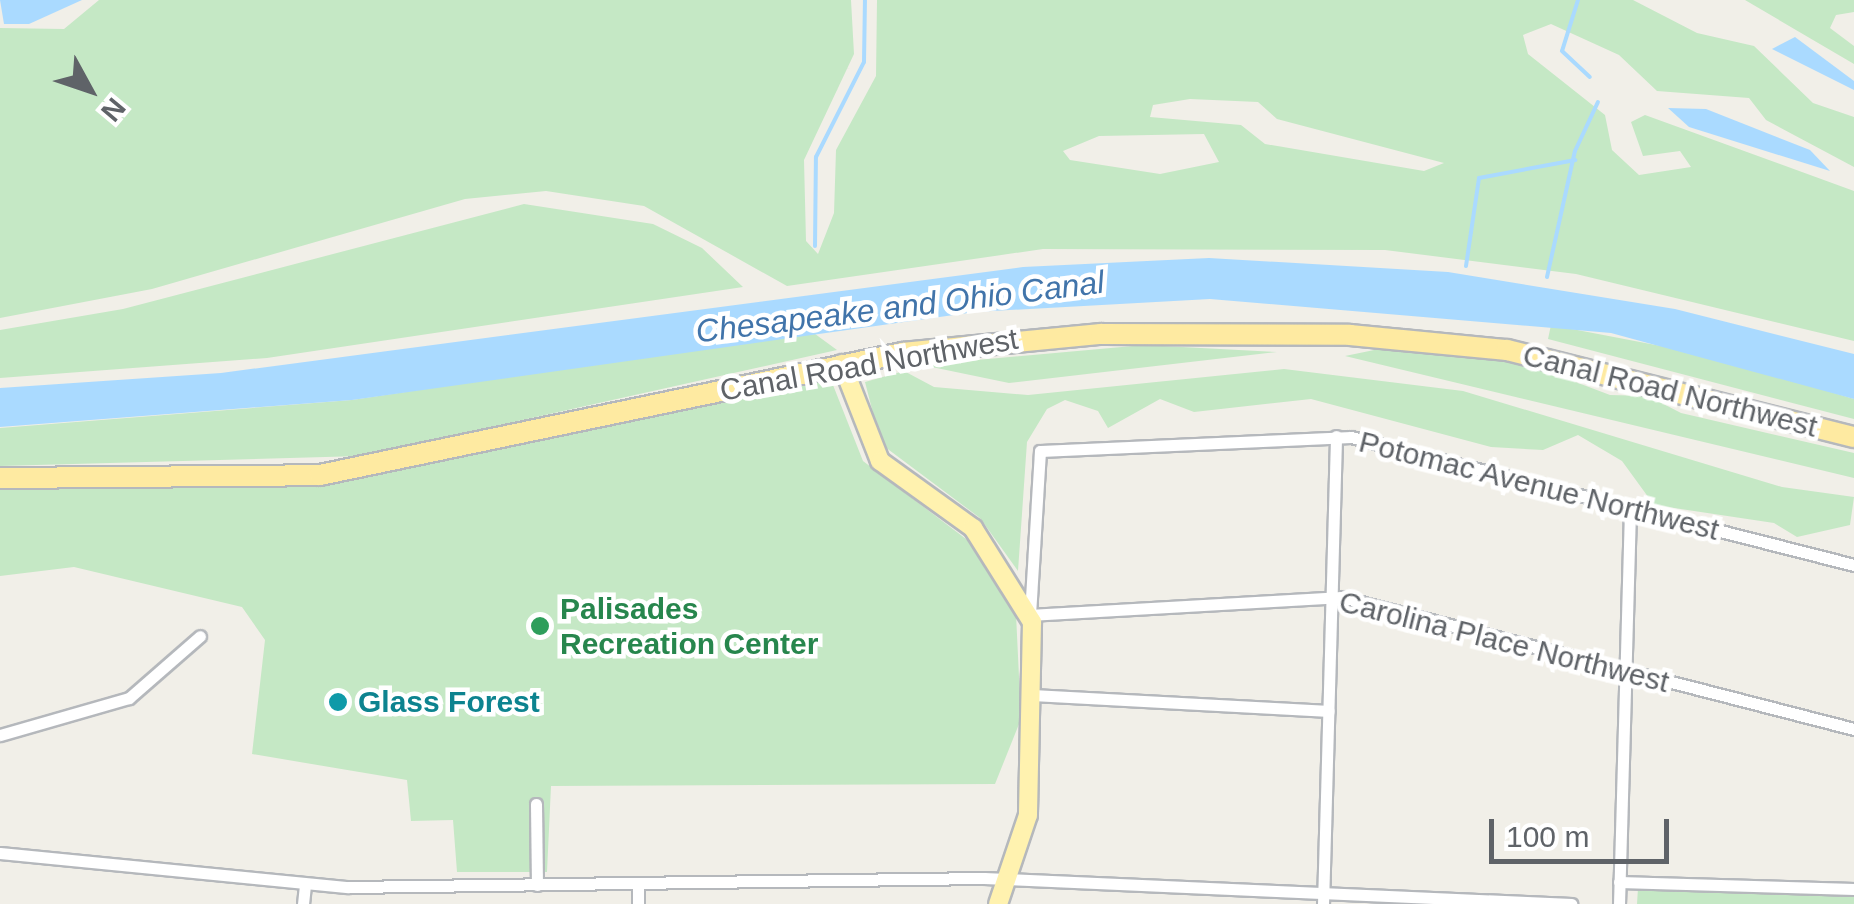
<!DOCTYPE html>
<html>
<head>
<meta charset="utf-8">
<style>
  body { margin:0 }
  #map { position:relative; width:1854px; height:904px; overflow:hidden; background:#f1efe8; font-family:Arial,sans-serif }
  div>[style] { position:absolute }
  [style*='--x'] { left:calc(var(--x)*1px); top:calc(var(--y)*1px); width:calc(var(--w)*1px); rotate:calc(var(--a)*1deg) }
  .green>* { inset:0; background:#c5e8c5 }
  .water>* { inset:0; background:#aadaff }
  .stream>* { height:4px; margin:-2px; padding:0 2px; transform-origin:2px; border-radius:2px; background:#aadaff }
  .roads { filter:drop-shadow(2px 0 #b5b8bc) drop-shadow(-2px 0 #b5b8bc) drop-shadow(0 2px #b5b8bc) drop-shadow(0 -2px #b5b8bc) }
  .minor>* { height:11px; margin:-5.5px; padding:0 5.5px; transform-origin:5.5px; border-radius:5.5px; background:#fff }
  .primary>* { height:18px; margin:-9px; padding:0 9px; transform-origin:9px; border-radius:9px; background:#fff2af }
  .trunk>* { height:20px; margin:-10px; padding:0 10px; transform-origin:10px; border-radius:10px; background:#feeaa1 }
  .dots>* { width:28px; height:28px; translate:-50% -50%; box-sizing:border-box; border:5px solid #fff; border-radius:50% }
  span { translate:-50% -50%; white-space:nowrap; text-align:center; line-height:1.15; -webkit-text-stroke:9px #fff; paint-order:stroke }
  .street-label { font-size:30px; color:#5f6368 }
  .leisure-label { font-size:30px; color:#27864d; font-weight:700 }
  .left { translate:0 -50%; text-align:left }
  .culture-label { font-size:30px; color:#0d838f; font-weight:700 }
  .water-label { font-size:32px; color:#4174aa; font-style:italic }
  .north { position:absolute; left:40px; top:40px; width:100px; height:100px; -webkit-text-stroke:8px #fff; paint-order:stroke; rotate:130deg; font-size:28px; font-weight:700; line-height:40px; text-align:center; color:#5f6368 }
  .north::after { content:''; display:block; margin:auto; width:35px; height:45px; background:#5f6368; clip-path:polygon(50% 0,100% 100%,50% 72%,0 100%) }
  .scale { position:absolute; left:1489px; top:819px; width:180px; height:45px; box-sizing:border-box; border:5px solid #5f6368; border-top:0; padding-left:12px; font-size:30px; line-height:35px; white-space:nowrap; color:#5f6368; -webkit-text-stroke:8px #fff; paint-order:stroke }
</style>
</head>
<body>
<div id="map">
  <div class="green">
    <i style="clip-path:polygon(evenodd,99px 0,851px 0,854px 54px,804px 160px,806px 241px,818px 254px,834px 213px,836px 150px,876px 76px,877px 0,1633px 0,1697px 33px,1754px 46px,1813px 103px,1854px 117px,1854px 167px,1766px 120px,1749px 98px,1657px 91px,1619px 55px,1551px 24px,1523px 35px,1528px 54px,1605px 115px,1612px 150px,1639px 175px,1691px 167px,1680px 151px,1643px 156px,1631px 122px,1645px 115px,1854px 191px,1854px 341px,1576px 274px,1385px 250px,1043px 249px,787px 286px,644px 206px,546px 191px,465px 199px,152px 289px,0 318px,0 28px,64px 29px,99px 0,1190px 99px,1258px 102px,1277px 119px,1444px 163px,1424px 171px,1265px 144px,1241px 125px,1150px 117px,1153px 105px,1190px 99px,99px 0,1204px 134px,1219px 162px,1160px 174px,1070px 160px,1063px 151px,1099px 136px,1204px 134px)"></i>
    <i style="clip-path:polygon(1745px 0,1854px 0,1854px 12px,1836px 15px,1830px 28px,1854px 46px,1854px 64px)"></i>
    <i style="clip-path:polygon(524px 204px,653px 224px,702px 248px,743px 287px,267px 358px,0 378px,0 330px,123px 309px)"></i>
    <i style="clip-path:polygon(1551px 325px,1708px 355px,1854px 399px,1854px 419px,1548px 339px)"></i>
    <i style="clip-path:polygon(811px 331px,837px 350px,361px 456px,0 466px,0 428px,352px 400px)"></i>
    <i style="clip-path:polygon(1144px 345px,1277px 352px,1009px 383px,922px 365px)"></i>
    <i style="clip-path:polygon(1379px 349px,1528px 364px,1610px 395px,1648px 396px,1681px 413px,1854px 453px,1854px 478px,1345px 356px)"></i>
    <i style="clip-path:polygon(1284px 369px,1463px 391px,1782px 487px,1854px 497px,1850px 525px,1797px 537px,1774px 523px,1654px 505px,1622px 461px,1578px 435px,1543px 450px,1491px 447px,1311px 399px,1194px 412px,1160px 399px,1108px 428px,1098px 411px,1065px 400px,1047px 409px,1027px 442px,1018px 571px,980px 518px,881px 444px,865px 382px,904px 371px,934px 387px,1028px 395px)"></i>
    <i style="clip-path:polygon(831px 380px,863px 461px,970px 542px,1016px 614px,1021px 719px,995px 784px,551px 786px,547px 872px,457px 872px,453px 820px,411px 821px,407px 780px,252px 754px,265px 640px,242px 607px,74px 567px,0 576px,0 486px,249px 487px,366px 476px)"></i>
    <i style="clip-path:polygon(1638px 888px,1854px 894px,1854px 904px,1637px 904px)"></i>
  </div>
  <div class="water">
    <i style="clip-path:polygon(0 0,82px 0,29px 24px,4px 24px)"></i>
    <i style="clip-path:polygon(1795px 37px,1854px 81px,1854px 90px,1772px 49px)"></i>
    <i style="clip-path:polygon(1668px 108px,1706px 109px,1810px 150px,1830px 171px,1689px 127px)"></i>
    <i style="clip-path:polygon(1209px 258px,1448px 272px,1675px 309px,1854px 354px,1854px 399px,1611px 333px,1210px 299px,975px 312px,352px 400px,0 427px,0 388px,221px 373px,1023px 267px)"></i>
  </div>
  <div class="stream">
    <i style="--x:1578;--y:0;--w:53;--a:107.4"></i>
    <i style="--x:1562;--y:51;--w:38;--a:43"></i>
    <i style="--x:815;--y:246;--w:89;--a:-89.4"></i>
    <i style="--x:816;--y:157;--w:106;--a:-63.2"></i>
    <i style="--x:864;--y:62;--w:62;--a:-89.1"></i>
    <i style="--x:1466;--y:266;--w:89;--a:-81.6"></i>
    <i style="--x:1479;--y:178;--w:98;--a:-10.6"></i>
    <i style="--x:1547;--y:277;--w:129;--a:-77.5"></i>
    <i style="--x:1575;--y:151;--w:54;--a:-64.9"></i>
  </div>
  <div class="roads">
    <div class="minor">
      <i style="--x:1854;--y:565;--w:519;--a:-165.72"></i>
      <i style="--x:1351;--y:437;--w:311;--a:177.4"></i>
      <i style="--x:1040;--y:451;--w:164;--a:93.5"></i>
      <i style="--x:1030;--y:615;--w:312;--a:-3.3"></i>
      <i style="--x:1341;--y:597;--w:530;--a:14.43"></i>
      <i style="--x:1033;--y:695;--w:296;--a:3.1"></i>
      <i style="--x:0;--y:735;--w:134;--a:-16"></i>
      <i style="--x:129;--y:698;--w:94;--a:-41.1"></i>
      <i style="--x:536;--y:804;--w:81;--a:89.3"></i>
      <i style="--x:0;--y:853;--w:350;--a:5.6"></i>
      <i style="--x:348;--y:887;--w:636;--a:-0.81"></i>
      <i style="--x:984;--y:878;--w:588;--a:2.54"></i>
      <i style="--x:1619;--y:882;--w:235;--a:1.7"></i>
      <i style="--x:638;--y:884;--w:20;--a:90"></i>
      <i style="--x:303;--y:904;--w:20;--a:-84"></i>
      <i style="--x:1323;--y:904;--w:468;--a:-88.4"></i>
      <i style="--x:1619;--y:904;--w:397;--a:-88.4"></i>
    </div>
    <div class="primary">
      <i style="--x:842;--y:364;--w:104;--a:68.6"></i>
      <i style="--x:880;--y:461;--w:115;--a:35.8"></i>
      <i style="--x:973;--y:528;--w:111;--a:57.9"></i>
      <i style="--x:1032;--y:622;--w:193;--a:91.2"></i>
      <i style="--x:1028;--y:815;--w:94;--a:108.6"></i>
    </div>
    <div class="trunk">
      <i style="--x:0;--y:478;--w:320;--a:-0.5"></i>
      <i style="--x:320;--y:475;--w:595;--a:-11.84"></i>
      <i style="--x:902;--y:353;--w:200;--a:-5.5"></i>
      <i style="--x:1101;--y:334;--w:249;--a:0.2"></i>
      <i style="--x:1350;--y:335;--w:158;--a:5.5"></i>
      <i style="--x:1507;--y:350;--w:358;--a:14.1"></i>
    </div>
  </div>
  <div class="dots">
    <i style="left:540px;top:626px;background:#2e9e5b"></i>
    <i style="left:338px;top:702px;background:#0f9aa8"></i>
  </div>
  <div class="street-label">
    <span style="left:869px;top:365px;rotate:-10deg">Canal Road Northwest</span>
    <span style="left:1670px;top:391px;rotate:14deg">Canal Road Northwest</span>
    <span style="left:1539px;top:486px;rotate:14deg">Potomac Avenue Northwest</span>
    <span style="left:1504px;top:642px;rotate:14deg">Carolina Place Northwest</span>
  </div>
  <div class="leisure-label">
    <span class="left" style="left:560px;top:626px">Palisades<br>Recreation Center</span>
  </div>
  <div class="culture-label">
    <span class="left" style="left:358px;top:702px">Glass Forest</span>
  </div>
  <div class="water-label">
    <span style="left:900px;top:307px;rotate:-7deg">Chesapeake and Ohio Canal</span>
  </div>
  <div class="north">N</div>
  <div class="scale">100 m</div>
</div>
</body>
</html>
